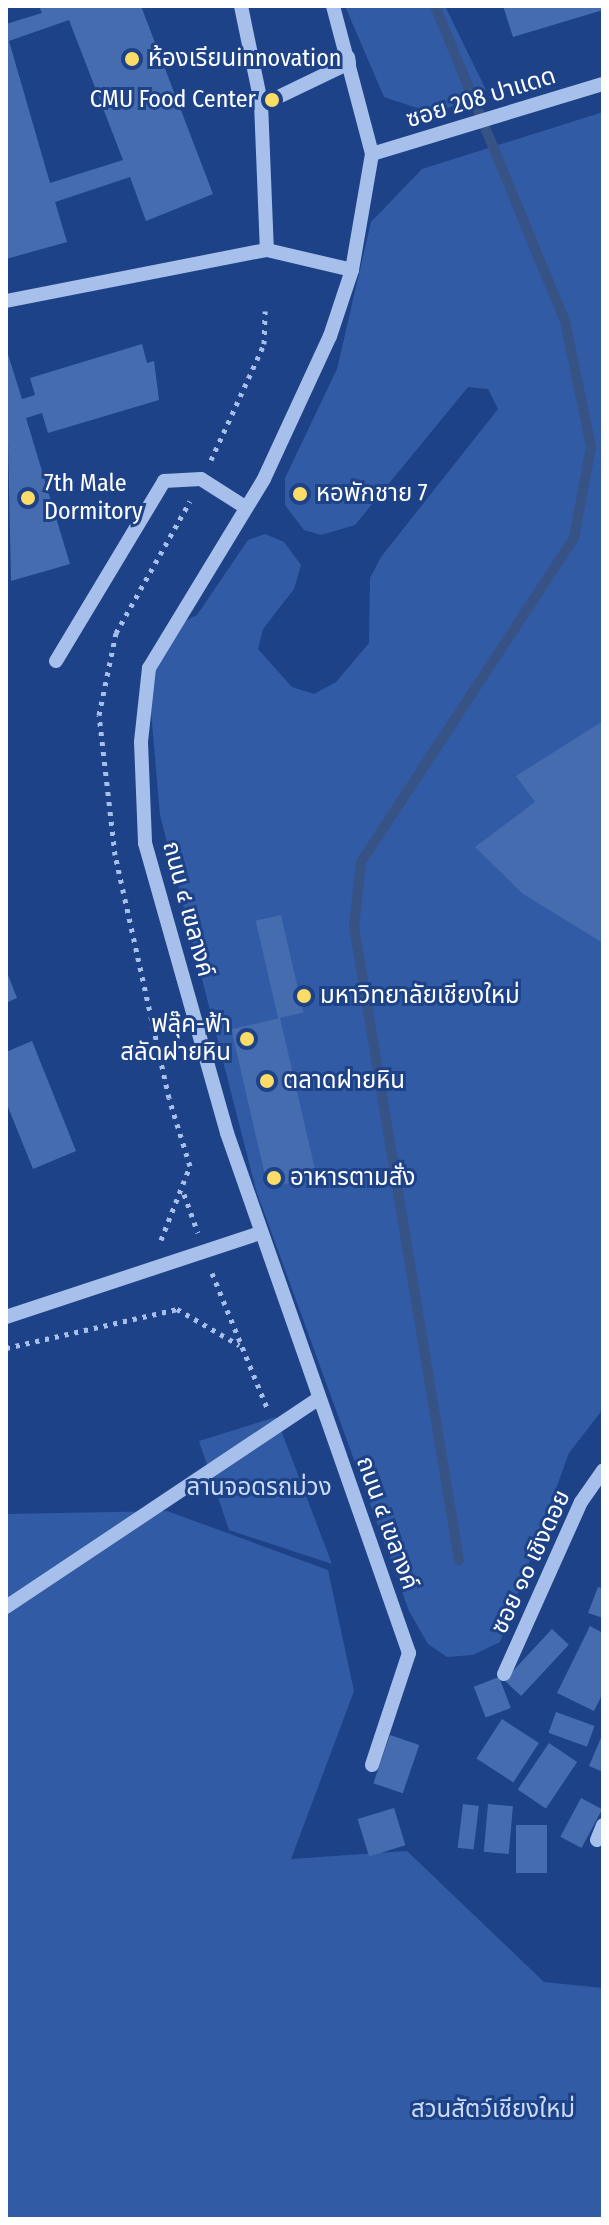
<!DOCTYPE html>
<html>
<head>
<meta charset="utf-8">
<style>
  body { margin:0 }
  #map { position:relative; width:609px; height:2225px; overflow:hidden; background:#1e4287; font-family:"Fira Sans Condensed","Noto Sans Thai",sans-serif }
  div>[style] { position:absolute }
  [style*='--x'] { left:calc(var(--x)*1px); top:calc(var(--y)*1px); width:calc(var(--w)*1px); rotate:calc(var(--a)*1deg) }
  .green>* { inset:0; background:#315ba5 }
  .stream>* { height:10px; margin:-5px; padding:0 5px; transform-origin:5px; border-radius:5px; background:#375285 }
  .building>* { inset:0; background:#466cb0; transform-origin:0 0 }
  .path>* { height:5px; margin-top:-2.5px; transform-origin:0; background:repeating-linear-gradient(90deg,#a7c0eb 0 4px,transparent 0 10px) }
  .minor>* { height:14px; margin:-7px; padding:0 7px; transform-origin:7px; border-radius:7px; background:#a7c0eb }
  .dots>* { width:22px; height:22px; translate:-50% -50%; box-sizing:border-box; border:4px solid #1e4287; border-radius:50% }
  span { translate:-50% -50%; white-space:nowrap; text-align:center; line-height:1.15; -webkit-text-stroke:6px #1e4287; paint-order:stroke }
  .poi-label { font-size:24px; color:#fff }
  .left { translate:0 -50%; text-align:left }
  .right { translate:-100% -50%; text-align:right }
  .street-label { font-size:24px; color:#fff }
  .park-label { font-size:24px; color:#ccdcf8 }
  .frame { position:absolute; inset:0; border:8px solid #fff; pointer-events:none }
</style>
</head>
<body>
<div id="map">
  <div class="green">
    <i style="clip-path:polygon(345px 6px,445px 6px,486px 90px,435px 114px,384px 97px)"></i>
    <i style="clip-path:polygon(603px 112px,603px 1409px,569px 1453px,500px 1642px,473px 1655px,447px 1657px,428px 1644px,409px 1611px,256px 1190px,160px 815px,150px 700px,156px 658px,177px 625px,197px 615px,248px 540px,265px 534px,284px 542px,301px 565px,294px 589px,263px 629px,258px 649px,292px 687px,314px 694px,336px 682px,369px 643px,370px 578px,381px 557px,498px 409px,488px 389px,468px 387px,355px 525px,321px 535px,304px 530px,285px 505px,285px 478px,337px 369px,371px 222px,422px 169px)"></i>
    <i style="clip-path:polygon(276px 1417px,332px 1564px,229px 1530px,199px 1441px)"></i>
    <i style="clip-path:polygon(167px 1511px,328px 1570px,354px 1691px,291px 1859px,407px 1851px,544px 1982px,603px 1988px,603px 2219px,6px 2219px,6px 1514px)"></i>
  </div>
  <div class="stream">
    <i style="--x:435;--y:6;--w:341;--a:67.6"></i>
    <i style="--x:565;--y:321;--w:129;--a:78.3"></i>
    <i style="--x:591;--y:447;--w:93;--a:100.6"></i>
    <i style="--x:574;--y:538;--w:388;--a:123.3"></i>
    <i style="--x:361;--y:862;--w:64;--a:96.2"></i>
    <i style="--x:354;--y:926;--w:643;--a:80.6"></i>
  </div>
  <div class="building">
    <i style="clip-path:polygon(evenodd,39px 6px,141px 6px,213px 194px,146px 221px,130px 177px,55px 202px,67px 242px,6px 259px,6px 24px,42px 13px,39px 6px,69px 20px,123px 160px,50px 183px,9px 41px,69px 20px)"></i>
    <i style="clip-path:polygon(503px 6px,603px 6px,603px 10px,513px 37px)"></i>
    <i style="clip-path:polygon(142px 344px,147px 363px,154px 361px,159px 400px,48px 433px,42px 413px,26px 418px,70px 564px,11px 581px,6px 348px,22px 399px,35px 395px,30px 378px)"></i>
    <i style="clip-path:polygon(603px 721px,603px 943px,523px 894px,475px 847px,535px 802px,516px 776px)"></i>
    <i style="left:281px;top:915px;width:100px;height:26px;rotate:77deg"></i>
    <i style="clip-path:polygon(6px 970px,17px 998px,6px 1003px)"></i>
    <i style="left:280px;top:1018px;width:163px;height:50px;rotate:77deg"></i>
    <i style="clip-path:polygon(32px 1041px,76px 1151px,33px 1169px,6px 1102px,6px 1052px)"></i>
    <i style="clip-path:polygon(598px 1587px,603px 1589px,603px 1618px,588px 1613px)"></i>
    <i style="clip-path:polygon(590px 1626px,603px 1633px,603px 1693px,594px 1711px,557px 1693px)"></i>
    <i style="left:552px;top:1629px;width:23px;height:70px;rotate:43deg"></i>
    <i style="left:499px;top:1677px;width:33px;height:27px;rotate:69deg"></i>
    <i style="left:556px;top:1712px;width:41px;height:22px;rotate:20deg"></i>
    <i style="left:502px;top:1719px;width:44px;height:47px;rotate:33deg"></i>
    <i style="clip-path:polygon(603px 1733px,603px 1772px,589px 1766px)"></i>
    <i style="left:390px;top:1735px;width:31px;height:51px;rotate:19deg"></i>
    <i style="left:549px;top:1743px;width:34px;height:56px;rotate:34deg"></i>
    <i style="left:581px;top:1798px;width:24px;height:44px;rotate:28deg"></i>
    <i style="left:463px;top:1804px;width:16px;height:44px;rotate:7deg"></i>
    <i style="left:488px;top:1804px;width:25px;height:48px;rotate:5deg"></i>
    <i style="left:394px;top:1808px;width:39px;height:38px;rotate:73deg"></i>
    <i style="left:516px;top:1825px;width:31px;height:48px"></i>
  </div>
  <div class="path">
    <i style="--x:211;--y:460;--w:128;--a:-65.4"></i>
    <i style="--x:264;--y:344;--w:33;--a:-88"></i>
    <i style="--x:184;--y:1194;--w:41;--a:70.3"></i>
    <i style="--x:161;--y:1240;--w:79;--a:-68.6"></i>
    <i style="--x:190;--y:1166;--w:71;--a:-107.2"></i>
    <i style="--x:169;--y:1098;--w:249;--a:-102.5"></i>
    <i style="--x:115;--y:855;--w:141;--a:-96.5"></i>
    <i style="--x:99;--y:715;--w:84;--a:-78.3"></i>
    <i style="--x:116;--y:633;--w:151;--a:-60.7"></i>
    <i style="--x:212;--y:1273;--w:146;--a:67.8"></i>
    <i style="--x:6;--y:1348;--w:175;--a:-12.8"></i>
    <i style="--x:177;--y:1309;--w:72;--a:30.1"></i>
  </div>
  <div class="minor">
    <i style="--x:241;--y:6;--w:99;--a:78.3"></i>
    <i style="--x:261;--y:103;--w:147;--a:87.7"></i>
    <i style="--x:333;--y:6;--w:153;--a:75.2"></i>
    <i style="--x:372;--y:154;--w:118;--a:99.8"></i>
    <i style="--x:352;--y:270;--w:70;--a:108.4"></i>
    <i style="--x:330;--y:336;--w:157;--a:114.8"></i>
    <i style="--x:264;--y:479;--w:221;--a:121.3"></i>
    <i style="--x:149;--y:668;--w:74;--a:96.2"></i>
    <i style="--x:141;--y:742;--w:101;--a:87.7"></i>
    <i style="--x:145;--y:843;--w:301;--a:74.2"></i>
    <i style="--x:227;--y:1133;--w:551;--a:70.71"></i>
    <i style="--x:409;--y:1653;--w:118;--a:108.3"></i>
    <i style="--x:272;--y:100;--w:85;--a:-25.7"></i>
    <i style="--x:349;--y:63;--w:6;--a:-99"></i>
    <i style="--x:372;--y:154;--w:241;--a:-16.9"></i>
    <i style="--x:6;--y:301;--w:266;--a:-11.1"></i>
    <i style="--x:267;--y:250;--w:87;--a:13.2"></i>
    <i style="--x:56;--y:661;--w:210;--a:-59"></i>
    <i style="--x:164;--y:481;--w:37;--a:-3"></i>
    <i style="--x:201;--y:479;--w:52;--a:32.5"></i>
    <i style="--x:6;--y:1317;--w:268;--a:-18.3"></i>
    <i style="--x:6;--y:1607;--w:376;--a:-33.7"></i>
    <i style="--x:504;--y:1674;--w:188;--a:-65.9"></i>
    <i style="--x:581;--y:1502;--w:39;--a:-55"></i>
    <i style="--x:597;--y:1840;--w:16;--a:-68"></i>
  </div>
  <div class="dots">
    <i style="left:132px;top:59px;background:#fadc66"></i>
    <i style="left:272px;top:100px;background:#fadc66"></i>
    <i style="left:300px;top:494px;background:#fadc66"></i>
    <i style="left:28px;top:498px;background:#fadc66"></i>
    <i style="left:304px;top:996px;background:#fadc66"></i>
    <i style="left:247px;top:1039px;background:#fadc66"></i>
    <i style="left:267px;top:1081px;background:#fadc66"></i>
    <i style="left:274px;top:1178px;background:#fadc66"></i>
  </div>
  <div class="poi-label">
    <span class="left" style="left:148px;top:59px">ห้องเรียนinnovation</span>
    <span class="right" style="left:256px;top:100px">CMU Food Center</span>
    <span class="left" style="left:44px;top:498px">7th Male<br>Dormitory</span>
    <span class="left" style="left:316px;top:494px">หอพักชาย 7</span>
    <span class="left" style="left:320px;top:996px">มหาวิทยาลัยเชียงใหม่</span>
    <span class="right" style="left:231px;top:1039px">ฟลุ๊ค-ฟ้า<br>สลัดฝายหิน</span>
    <span class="left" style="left:283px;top:1081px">ตลาดฝายหิน</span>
    <span class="left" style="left:290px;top:1178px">อาหารตามสั่ง</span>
  </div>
  <div class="street-label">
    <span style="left:481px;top:98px;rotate:-17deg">ซอย 208 ปาแดด</span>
    <span style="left:188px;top:909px;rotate:75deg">ถนน ๔ เขลางค์</span>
    <span style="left:387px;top:1523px;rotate:70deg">ถนน ๔ เขลางค์</span>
    <span style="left:531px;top:1562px;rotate:-65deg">ซอย ๑๐ เชิงดอย</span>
  </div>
  <div class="park-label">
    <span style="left:259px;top:1488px">ลานจอดรถม่วง</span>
    <span style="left:493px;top:2110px">สวนสัตว์เชียงใหม่</span>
  </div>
  <div class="frame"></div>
</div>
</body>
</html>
